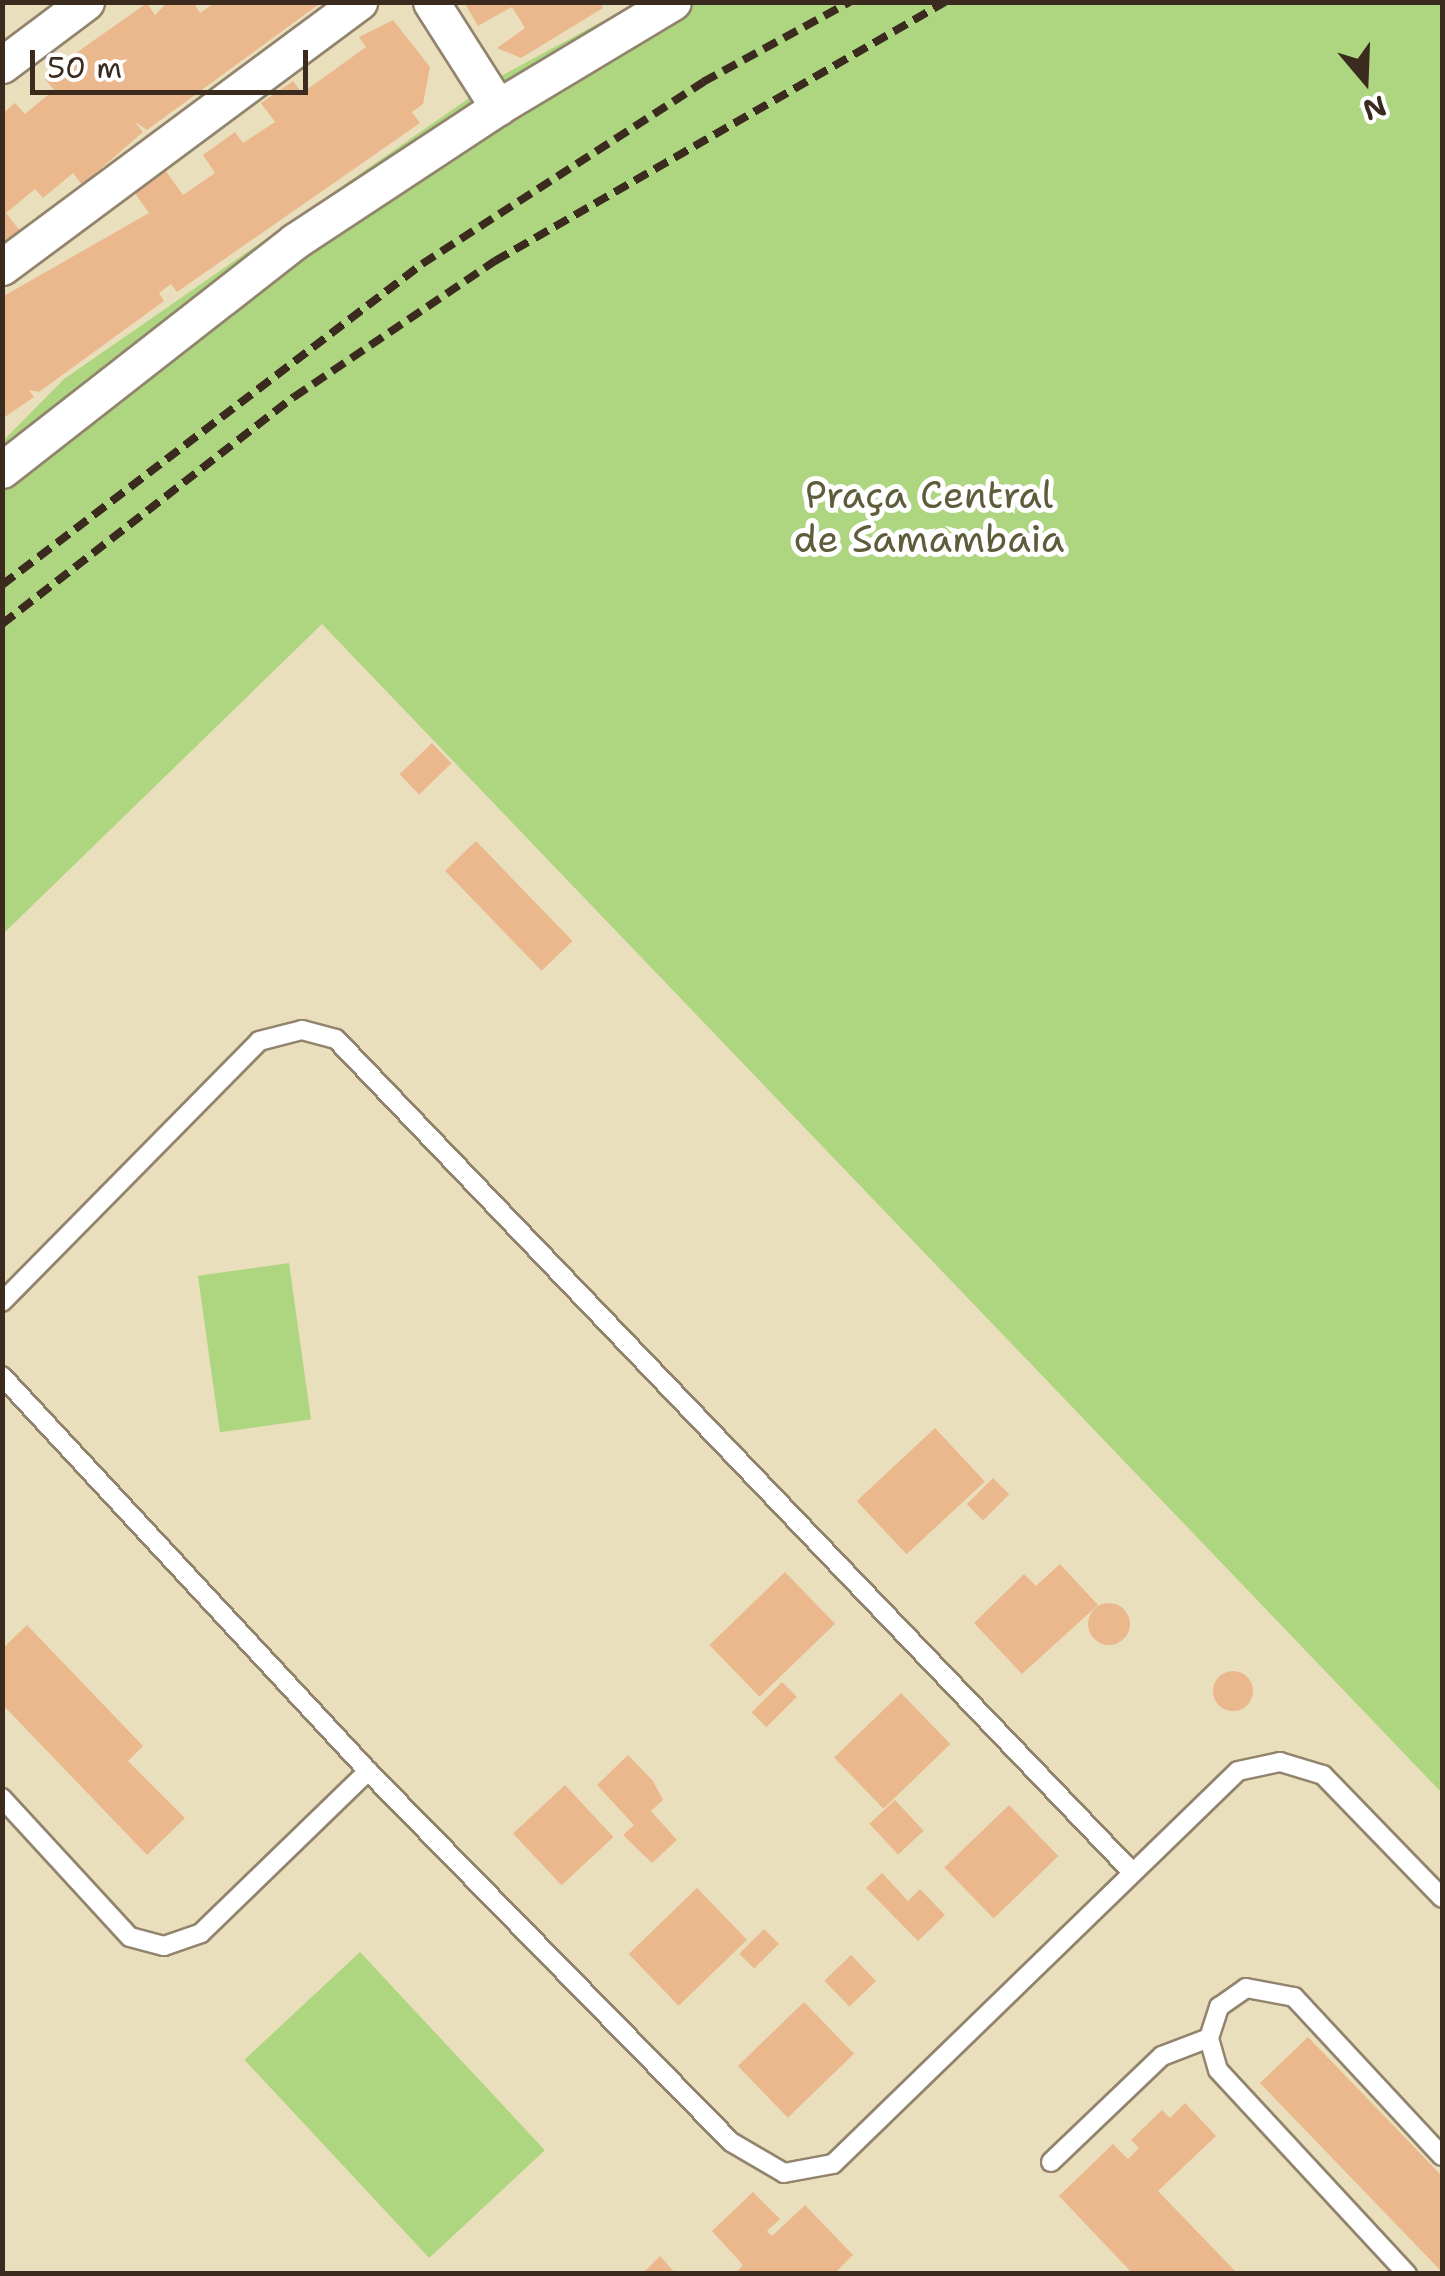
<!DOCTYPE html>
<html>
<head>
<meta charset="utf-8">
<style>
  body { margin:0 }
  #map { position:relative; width:1445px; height:2276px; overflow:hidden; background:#e9dfbc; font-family:"Shantell Sans",sans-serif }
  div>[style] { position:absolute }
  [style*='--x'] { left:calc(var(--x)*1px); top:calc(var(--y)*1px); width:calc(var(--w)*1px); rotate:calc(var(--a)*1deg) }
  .green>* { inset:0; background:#aed57f; transform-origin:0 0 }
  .building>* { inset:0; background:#ebb88e; transform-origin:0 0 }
  .round { border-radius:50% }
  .roads { filter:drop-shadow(2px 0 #92846d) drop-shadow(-2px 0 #92846d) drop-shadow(0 2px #92846d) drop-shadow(0 -2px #92846d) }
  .service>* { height:18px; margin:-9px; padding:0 9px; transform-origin:9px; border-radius:9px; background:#fff }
  .minor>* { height:35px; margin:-17.5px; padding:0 17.5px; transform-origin:17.5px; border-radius:17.5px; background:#fff }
  .rail>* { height:8px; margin-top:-4px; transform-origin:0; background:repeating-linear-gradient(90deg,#3b2a1e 0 15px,transparent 0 23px) }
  span { translate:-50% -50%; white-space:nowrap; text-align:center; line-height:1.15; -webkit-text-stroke:10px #fff; paint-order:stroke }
  .park-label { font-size:38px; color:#5e5d3b }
  .frame { position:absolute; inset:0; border:5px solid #3b2a1e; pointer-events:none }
  .north { position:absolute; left:1315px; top:30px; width:100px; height:100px; -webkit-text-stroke:8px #fff; paint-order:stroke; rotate:161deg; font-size:28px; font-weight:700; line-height:40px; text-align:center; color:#3b2a1e }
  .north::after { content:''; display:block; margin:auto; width:35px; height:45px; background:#3b2a1e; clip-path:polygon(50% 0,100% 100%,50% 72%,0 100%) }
  .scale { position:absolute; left:30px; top:50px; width:278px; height:45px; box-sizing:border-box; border:5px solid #3b2a1e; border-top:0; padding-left:12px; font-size:30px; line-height:35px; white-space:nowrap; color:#3b2a1e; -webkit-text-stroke:8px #fff; paint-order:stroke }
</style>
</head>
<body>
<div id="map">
  <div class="green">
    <i style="clip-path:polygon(636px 3px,1442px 3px,1442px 1793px,322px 624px,3px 934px,3px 441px,64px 379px,501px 76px)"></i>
    <i style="left:289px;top:1263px;width:158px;height:92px;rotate:82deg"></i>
    <i style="left:360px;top:1952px;width:271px;height:158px;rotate:47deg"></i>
  </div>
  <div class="building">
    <i style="clip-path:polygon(168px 2px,193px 2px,200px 13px,216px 2px,322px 2px,147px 130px,135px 122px,143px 132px,82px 185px,73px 173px,43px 198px,35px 189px,6px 213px,21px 232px,2px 247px,2px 114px,15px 103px,25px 114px,54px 90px,45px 79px,83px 48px,147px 3px,155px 15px)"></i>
    <i style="clip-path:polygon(464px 2px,600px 2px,603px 8px,521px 58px,497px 48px,525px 28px,512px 7px,478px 26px)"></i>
    <i style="clip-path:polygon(393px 20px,430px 67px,423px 104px,412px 112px,420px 123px,177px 292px,171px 284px,159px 293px,164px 301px,39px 392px,29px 390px,34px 397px,2px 419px,2px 297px,149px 213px,134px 192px,165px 170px,183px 195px,215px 173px,203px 155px,235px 132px,243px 143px,275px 122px,261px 103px,293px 81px,302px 93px,366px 47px,359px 37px)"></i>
    <i style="left:432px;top:743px;width:28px;height:45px;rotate:46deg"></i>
    <i style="left:476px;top:841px;width:139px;height:43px;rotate:46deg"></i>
    <i style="left:935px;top:1428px;width:73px;height:107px;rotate:47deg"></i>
    <i style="left:993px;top:1478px;width:23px;height:37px;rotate:45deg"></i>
    <i style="clip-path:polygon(1060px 1564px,1098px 1605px,1022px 1674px,974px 1623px,1024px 1574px,1036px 1586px)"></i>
    <i style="left:785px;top:1572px;width:72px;height:105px;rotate:46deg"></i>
    <i class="round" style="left:1088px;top:1603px;width:42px;height:42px"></i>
    <i style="clip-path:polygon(27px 1625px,143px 1746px,128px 1761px,185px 1818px,147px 1855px,2px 1704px,2px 1649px)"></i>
    <i class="round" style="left:1213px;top:1671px;width:40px;height:40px"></i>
    <i style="left:782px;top:1682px;width:21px;height:43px;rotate:45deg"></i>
    <i style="left:901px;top:1693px;width:71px;height:93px;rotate:46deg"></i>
    <i style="clip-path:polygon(628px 1755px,653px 1781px,663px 1800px,651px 1811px,677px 1840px,652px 1863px,623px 1835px,634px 1825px,597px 1785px)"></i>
    <i style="left:565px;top:1785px;width:71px;height:71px;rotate:47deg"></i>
    <i style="left:895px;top:1800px;width:42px;height:35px;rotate:47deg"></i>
    <i style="left:1009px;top:1805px;width:71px;height:90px;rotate:46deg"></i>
    <i style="clip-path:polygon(882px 1873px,908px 1901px,920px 1889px,945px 1915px,918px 1941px,866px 1888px)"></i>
    <i style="left:697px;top:1888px;width:72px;height:95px;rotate:46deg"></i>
    <i style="left:764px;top:1929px;width:21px;height:35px;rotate:45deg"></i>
    <i style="left:851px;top:1955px;width:36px;height:37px;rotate:46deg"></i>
    <i style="left:804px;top:2002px;width:72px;height:92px;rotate:46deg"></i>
    <i style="clip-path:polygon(1308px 2037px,1442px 2176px,1442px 2272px,1260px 2083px)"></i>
    <i style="clip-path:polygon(1185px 2103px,1216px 2136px,1158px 2191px,1238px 2274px,1133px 2274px,1059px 2196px,1113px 2144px,1128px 2159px,1139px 2148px,1131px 2140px,1162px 2110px,1170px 2118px)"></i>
    <i style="clip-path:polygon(753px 2192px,780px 2219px,767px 2231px,772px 2236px,805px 2205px,853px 2255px,834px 2274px,735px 2274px,743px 2265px,712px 2231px)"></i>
    <i style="clip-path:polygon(660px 2256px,676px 2274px,642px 2274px)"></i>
  </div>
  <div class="roads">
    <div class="service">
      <i style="--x:2;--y:1302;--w:366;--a:-45.4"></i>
      <i style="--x:259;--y:1041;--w:44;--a:-14.3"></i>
      <i style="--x:302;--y:1030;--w:35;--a:15"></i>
      <i style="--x:336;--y:1039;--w:1152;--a:46.3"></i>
      <i style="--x:2;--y:1376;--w:538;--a:47.18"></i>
      <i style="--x:368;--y:1771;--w:519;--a:45.62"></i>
      <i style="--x:731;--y:2142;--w:61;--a:30.3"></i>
      <i style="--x:784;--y:2173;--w:50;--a:-10.4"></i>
      <i style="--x:833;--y:2164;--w:564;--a:-44.14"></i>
      <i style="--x:1238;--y:1771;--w:43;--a:-12.1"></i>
      <i style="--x:1280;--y:1762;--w:45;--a:16.8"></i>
      <i style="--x:1323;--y:1775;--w:171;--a:45.9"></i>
      <i style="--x:2;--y:1798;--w:189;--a:47.4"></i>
      <i style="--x:130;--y:1937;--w:35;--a:15"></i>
      <i style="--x:164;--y:1946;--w:39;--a:-19"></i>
      <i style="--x:201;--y:1933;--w:233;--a:-44.1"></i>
      <i style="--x:1051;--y:2162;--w:153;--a:-43.7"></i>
      <i style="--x:1162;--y:2056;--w:50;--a:-21"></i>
      <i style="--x:1407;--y:2274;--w:278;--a:-132.8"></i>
      <i style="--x:1218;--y:2070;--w:33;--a:-106"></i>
      <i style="--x:1209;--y:2038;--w:33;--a:-72"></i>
      <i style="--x:1219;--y:2007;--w:33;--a:-35"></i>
      <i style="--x:1246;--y:1988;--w:49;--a:10.6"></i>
      <i style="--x:1294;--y:1997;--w:217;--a:47.1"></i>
    </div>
    <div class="minor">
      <i style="--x:431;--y:2;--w:125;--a:57.5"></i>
      <i style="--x:498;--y:107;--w:204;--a:-31"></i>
      <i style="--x:2;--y:65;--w:105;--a:-36.9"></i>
      <i style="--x:2;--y:267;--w:445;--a:-36.6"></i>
      <i style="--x:2;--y:470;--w:372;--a:-38"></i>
      <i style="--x:295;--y:241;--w:243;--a:-33.4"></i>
    </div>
  </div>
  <div class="rail">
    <i style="--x:2;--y:585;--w:529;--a:-37.39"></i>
    <i style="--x:422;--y:264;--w:335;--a:-32.9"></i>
    <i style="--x:703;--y:82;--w:167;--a:-28.6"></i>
    <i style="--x:2;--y:624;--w:370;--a:-37.9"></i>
    <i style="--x:294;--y:397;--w:243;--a:-34.1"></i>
    <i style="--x:495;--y:261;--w:519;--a:-29.92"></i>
  </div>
  <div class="park-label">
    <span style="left:929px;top:517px">Praça Central<br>de Samambaia</span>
  </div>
  <div class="frame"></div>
  <div class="north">N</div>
  <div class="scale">50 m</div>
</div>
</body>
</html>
